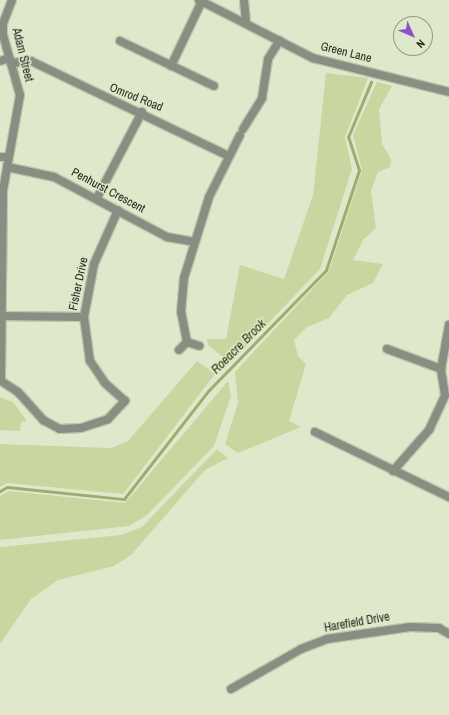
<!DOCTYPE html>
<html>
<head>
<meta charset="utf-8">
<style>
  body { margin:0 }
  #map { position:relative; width:449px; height:715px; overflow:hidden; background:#e0e8cb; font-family:"Archivo Narrow",sans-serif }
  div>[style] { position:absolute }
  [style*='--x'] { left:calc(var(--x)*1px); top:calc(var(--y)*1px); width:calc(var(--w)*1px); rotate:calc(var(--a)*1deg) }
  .green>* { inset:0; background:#c8d79f }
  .stream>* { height:3px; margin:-1.5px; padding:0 1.5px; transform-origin:1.5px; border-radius:1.5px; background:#9dad6f }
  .roads { filter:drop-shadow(1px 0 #bec5ac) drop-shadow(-1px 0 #bec5ac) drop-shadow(0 1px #bec5ac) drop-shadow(0 -1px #bec5ac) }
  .minor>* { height:8px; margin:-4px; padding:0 4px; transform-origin:4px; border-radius:4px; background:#8a8d81 }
  .tertiary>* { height:8px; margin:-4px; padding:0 4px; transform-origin:4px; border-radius:4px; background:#8a8d81 }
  span { translate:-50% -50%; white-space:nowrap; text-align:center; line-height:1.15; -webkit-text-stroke:3px #e0e8cb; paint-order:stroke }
  .street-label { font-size:12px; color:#25281d }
  .water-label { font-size:13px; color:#303908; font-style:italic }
  .north { position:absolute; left:393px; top:16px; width:40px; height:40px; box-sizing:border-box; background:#e0e8cb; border:1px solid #959b85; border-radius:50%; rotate:135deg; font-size:11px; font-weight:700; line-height:16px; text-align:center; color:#25281d }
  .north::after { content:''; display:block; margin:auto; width:14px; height:18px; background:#8d52c9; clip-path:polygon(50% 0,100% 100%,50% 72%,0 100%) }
</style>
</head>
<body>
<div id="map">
  <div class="green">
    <i style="clip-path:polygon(326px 73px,368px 78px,345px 137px,352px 169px,320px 269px,230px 363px,208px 345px,207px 339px,226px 339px,240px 265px,284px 279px,313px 195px)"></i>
    <i style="clip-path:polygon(377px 82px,392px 86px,379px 109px,382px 144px,391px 159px,390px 167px,378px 172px,371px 191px,376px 228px,363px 240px,353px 260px,383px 264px,373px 283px,347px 295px,329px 318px,307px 327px,294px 340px,298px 356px,306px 364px,289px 421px,301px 427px,238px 453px,225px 444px,238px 403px,235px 372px,329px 271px,362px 170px,353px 135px)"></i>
    <i style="clip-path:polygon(197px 361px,215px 374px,123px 494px,7px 483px,0 487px,0 444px,111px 448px,128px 441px)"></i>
    <i style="clip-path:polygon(228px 381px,231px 396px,214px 446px,147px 515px,129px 526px,0 540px,0 496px,9px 491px,125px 503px)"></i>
    <i style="clip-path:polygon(0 397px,13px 402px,27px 421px,21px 422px,20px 431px,0 430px)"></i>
    <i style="clip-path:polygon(217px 449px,228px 458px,205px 470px,131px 555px,114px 566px,58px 580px,31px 599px,0 644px,0 547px,121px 535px,142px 527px)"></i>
  </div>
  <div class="stream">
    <i style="--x:0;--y:491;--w:8;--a:-30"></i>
    <i style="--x:7;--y:487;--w:118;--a:5.9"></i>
    <i style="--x:124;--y:499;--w:138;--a:-52.1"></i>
    <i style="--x:209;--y:390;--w:168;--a:-45.7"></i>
    <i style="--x:326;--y:270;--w:105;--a:-71.7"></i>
    <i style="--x:359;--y:170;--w:35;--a:-108"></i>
    <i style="--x:348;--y:137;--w:60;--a:-67.3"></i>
  </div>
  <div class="roads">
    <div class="minor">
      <i style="--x:12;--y:0;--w:25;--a:111"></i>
      <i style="--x:3;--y:23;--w:12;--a:90"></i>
      <i style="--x:3;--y:35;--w:62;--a:74.2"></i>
      <i style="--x:20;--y:95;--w:97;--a:100.1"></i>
      <i style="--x:3;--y:190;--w:191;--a:90.6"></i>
      <i style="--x:1;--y:381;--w:20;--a:33"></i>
      <i style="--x:18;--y:392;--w:38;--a:48"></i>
      <i style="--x:43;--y:420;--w:19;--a:28"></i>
      <i style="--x:60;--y:429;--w:21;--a:-3"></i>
      <i style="--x:81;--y:428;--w:28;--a:-18"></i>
      <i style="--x:108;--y:419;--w:25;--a:-47"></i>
      <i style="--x:125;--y:401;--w:27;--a:-138"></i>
      <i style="--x:105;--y:383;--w:27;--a:-124"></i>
      <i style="--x:90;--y:361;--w:44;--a:-97.8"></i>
      <i style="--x:84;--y:317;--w:54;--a:-79.3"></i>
      <i style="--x:94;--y:264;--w:59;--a:-66"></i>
      <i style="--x:244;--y:0;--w:21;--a:85"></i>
      <i style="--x:120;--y:41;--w:104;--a:25.6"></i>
      <i style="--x:0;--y:61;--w:10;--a:-17"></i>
      <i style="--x:11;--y:63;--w:20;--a:-6"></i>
      <i style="--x:31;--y:61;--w:219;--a:25.7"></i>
      <i style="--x:171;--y:66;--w:72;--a:-64.5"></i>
      <i style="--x:243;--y:129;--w:36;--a:-58"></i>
      <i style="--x:262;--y:98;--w:39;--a:-81"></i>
      <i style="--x:268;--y:59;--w:22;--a:-58"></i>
      <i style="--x:0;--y:157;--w:8;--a:0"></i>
      <i style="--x:7;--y:167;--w:48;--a:12"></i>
      <i style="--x:54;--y:177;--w:128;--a:28"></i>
      <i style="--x:167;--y:237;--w:28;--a:10"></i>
      <i style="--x:97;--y:198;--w:97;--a:-62.4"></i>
      <i style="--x:0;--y:316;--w:84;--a:0.7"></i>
      <i style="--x:187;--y:342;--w:31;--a:-101"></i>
      <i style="--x:181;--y:312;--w:34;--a:-85"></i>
      <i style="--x:184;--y:278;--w:85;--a:-72.8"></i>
      <i style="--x:209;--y:197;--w:69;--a:-63.4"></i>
      <i style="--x:187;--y:342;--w:13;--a:18"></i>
      <i style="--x:387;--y:349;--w:58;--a:20.3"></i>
      <i style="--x:179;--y:350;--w:11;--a:-45"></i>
      <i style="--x:315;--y:432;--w:149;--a:25.9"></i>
      <i style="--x:393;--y:471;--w:55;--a:-48.7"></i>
      <i style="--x:429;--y:430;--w:38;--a:-65"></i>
      <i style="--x:445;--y:395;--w:26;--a:-99"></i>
      <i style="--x:441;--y:369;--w:45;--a:-79.7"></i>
      <i style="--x:231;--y:689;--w:81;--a:-29.7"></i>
      <i style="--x:301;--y:649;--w:28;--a:-21"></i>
      <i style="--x:327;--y:639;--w:84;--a:-8.2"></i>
      <i style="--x:410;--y:627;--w:29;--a:2"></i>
      <i style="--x:439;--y:628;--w:12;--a:31"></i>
    </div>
    <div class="tertiary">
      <i style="--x:199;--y:0;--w:128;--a:27"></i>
      <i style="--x:313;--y:58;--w:140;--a:14"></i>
    </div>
  </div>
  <div class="street-label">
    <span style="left:346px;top:53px;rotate:14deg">Green Lane</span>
    <span style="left:22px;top:55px;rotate:76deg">Adam Street</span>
    <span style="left:136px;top:98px;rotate:22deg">Omrod Road</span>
    <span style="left:108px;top:191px;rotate:28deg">Penhurst Crescent</span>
    <span style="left:79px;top:284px;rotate:-78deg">Fisher Drive</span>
    <span style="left:357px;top:623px;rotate:-10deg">Harefield Drive</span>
  </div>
  <div class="water-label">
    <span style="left:239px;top:347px;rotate:-45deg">Roeacre Brook</span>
  </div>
  <div class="north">N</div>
</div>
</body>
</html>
